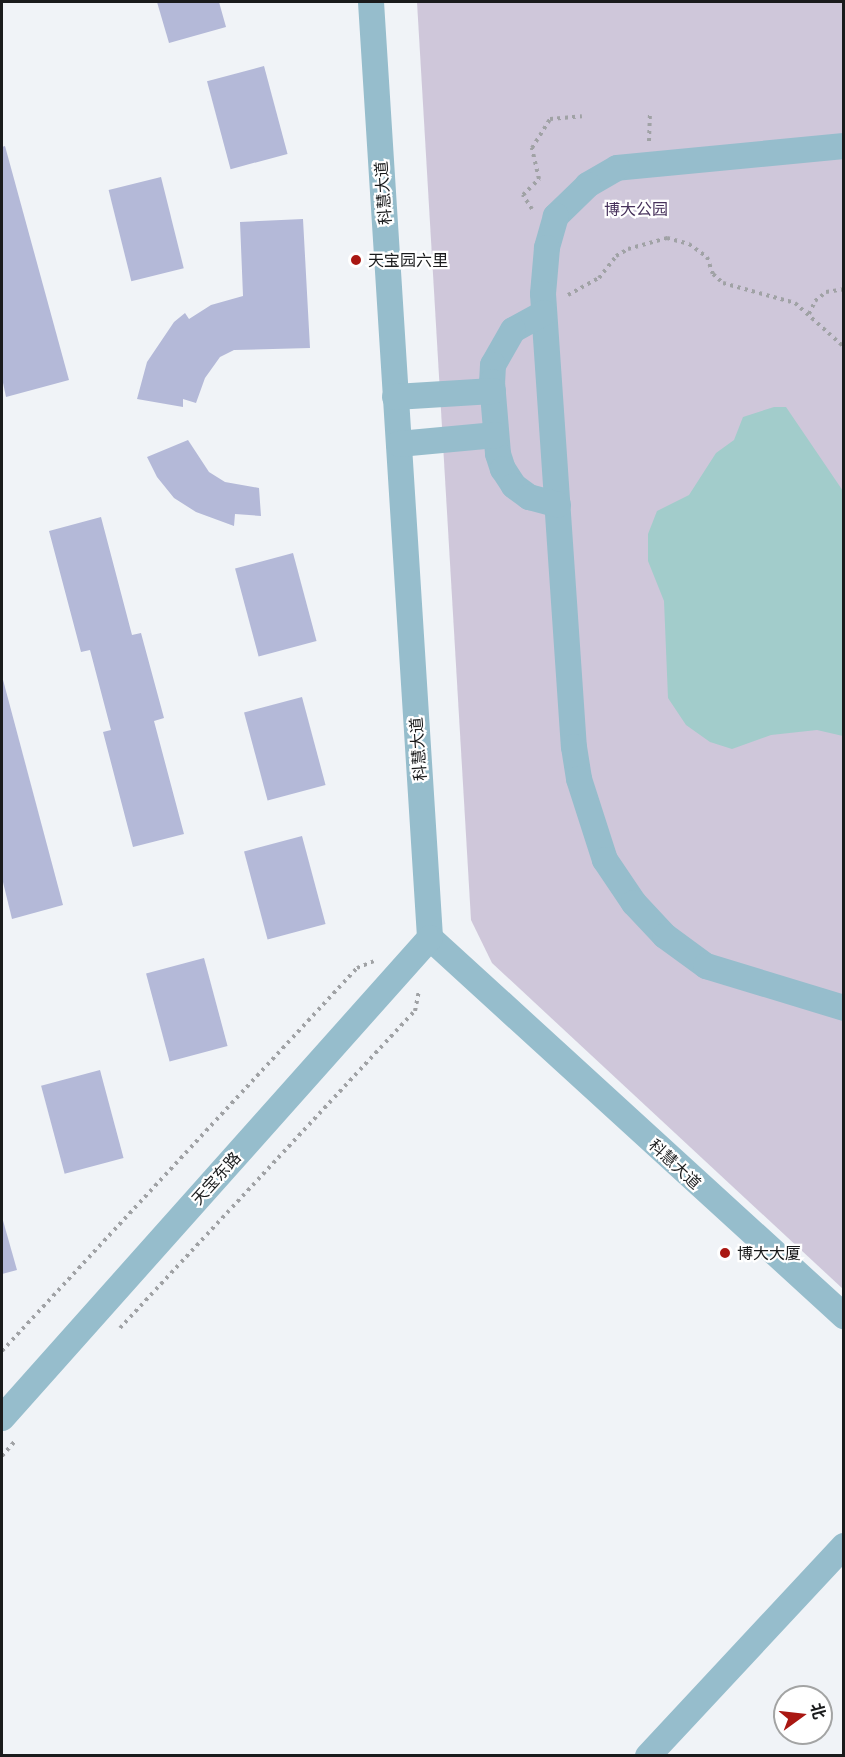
<!DOCTYPE html>
<html>
<head>
<meta charset="utf-8">
<style>
  body { margin:0 }
  #map { position:relative; width:845px; height:1757px; overflow:hidden; background:#f0f3f7; font-family:Inter,"Noto Sans SC",sans-serif }
  div>[style] { position:absolute }
  [style*='--x'] { left:calc(var(--x)*1px); top:calc(var(--y)*1px); width:calc(var(--w)*1px); rotate:calc(var(--a)*1deg) }
  .green>* { inset:0; background:#cfc7da }
  .water>* { inset:0; background:#a2cccb }
  .building>* { inset:0; background:#b4b9d8; transform-origin:0 0 }
  .path>* { height:4px; margin-top:-2px; transform-origin:0; background:repeating-linear-gradient(90deg,#a0a2a5 0 3px,transparent 0 7.5px) }
  .minor>* { height:26px; margin:-13px; padding:0 13px; transform-origin:13px; border-radius:13px; background:#96bdcc }
  .dots>* { width:16px; height:16px; translate:-50% -50%; box-sizing:border-box; border:3px solid #fff; border-radius:50% }
  span { translate:-50% -50%; white-space:nowrap; text-align:center; line-height:1.15; -webkit-text-stroke:4.5px #fff; paint-order:stroke }
  .street-label { font-size:16px; color:#1a1b1c }
  .park-label { font-size:16px; color:#47325c }
  .poi-label { font-size:16px; color:#1a1b1c }
  .left { translate:0 -50%; text-align:left }
  .frame { position:absolute; inset:0; border:3px solid #1a1b1c; pointer-events:none }
  .north { position:absolute; left:773px; top:1685px; width:60px; height:60px; box-sizing:border-box; background:#fff; border:2px solid #a3a4a4; border-radius:50%; rotate:75deg; font-size:16px; font-weight:700; line-height:24px; text-align:center; color:#1a1b1c }
  .north::after { content:''; display:block; margin:auto; width:21px; height:27px; background:#a91712; clip-path:polygon(50% 0,100% 100%,50% 72%,0 100%) }
</style>
</head>
<body>
<div id="map">
  <div class="green">
    <i style="clip-path:polygon(417px 2px,843px 2px,843px 1289px,492px 963px,471px 920px)"></i>
  </div>
  <div class="water">
    <i style="clip-path:polygon(774px 407px,786px 407px,843px 491px,843px 736px,817px 730px,771px 735px,732px 749px,710px 742px,686px 725px,668px 698px,664px 601px,648px 561px,648px 534px,657px 511px,689px 495px,716px 453px,734px 440px,743px 417px)"></i>
  </div>
  <div class="building">
    <i style="clip-path:polygon(157px 2px,219px 2px,226px 27px,169px 43px)"></i>
    <i style="left:264px;top:66px;width:91px;height:59px;rotate:75deg"></i>
    <i style="clip-path:polygon(5px 146px,69px 380px,6px 397px,2px 378px,2px 147px)"></i>
    <i style="left:161px;top:177px;width:94px;height:54px;rotate:76deg"></i>
    <i style="clip-path:polygon(303px 219px,310px 348px,234px 350px,220px 357px,205px 378px,196px 403px,183px 399px,183px 407px,137px 399px,147px 362px,174px 322px,185px 313px,189px 319px,211px 305px,243px 296px,240px 222px)"></i>
    <i style="clip-path:polygon(188px 440px,209px 472px,225px 482px,259px 488px,261px 516px,235px 514px,234px 526px,196px 512px,174px 498px,157px 477px,147px 457px)"></i>
    <i style="clip-path:polygon(101px 517px,132px 635px,141px 633px,164px 718px,154px 721px,184px 834px,133px 847px,103px 732px,111px 730px,90px 650px,81px 652px,49px 531px)"></i>
    <i style="left:293px;top:553px;width:91px;height:60px;rotate:75deg"></i>
    <i style="clip-path:polygon(2px 676px,63px 905px,12px 919px,2px 878px)"></i>
    <i style="left:302px;top:697px;width:91px;height:60px;rotate:75deg"></i>
    <i style="left:302px;top:836px;width:91px;height:60px;rotate:75deg"></i>
    <i style="left:204px;top:958px;width:91px;height:60px;rotate:75deg"></i>
    <i style="left:100px;top:1070px;width:91px;height:61px;rotate:75deg"></i>
    <i style="clip-path:polygon(2px 1217px,17px 1270px,2px 1274px)"></i>
  </div>
  <div class="path">
    <i style="--x:649;--y:141;--w:29;--a:-88"></i>
    <i style="--x:532;--y:209;--w:17;--a:-123"></i>
    <i style="--x:523;--y:195;--w:23;--a:-45"></i>
    <i style="--x:539;--y:179;--w:32;--a:-103"></i>
    <i style="--x:532;--y:148;--w:34;--a:-58"></i>
    <i style="--x:550;--y:119;--w:32;--a:-5"></i>
    <i style="--x:568;--y:295;--w:35;--a:-29"></i>
    <i style="--x:599;--y:278;--w:28;--a:-52"></i>
    <i style="--x:616;--y:256;--w:14;--a:-30"></i>
    <i style="--x:628;--y:249;--w:41;--a:-15.8"></i>
    <i style="--x:667;--y:238;--w:23;--a:15"></i>
    <i style="--x:689;--y:244;--w:22;--a:36"></i>
    <i style="--x:707;--y:257;--w:18;--a:71"></i>
    <i style="--x:713;--y:274;--w:13;--a:42"></i>
    <i style="--x:723;--y:283;--w:75;--a:15.5"></i>
    <i style="--x:795;--y:303;--w:66;--a:41.9"></i>
    <i style="--x:809;--y:314;--w:14;--a:-65"></i>
    <i style="--x:815;--y:301;--w:14;--a:-39"></i>
    <i style="--x:826;--y:292;--w:18;--a:-9"></i>
    <i style="--x:120;--y:1328;--w:433;--a:-47.1"></i>
    <i style="--x:415;--y:1011;--w:21;--a:-79"></i>
    <i style="--x:2;--y:1351;--w:522;--a:-47.17"></i>
    <i style="--x:357;--y:968;--w:18;--a:-22"></i>
    <i style="--x:2;--y:1456;--w:20;--a:-49"></i>
  </div>
  <div class="minor">
    <i style="--x:371;--y:2;--w:938;--a:86.39"></i>
    <i style="--x:430;--y:938;--w:561;--a:42.4"></i>
    <i style="--x:844;--y:146;--w:228;--a:174.5"></i>
    <i style="--x:617;--y:168;--w:34;--a:150"></i>
    <i style="--x:588;--y:185;--w:45;--a:135.9"></i>
    <i style="--x:556;--y:216;--w:33;--a:106"></i>
    <i style="--x:547;--y:248;--w:46;--a:95"></i>
    <i style="--x:543;--y:294;--w:454;--a:86.1"></i>
    <i style="--x:574;--y:747;--w:32;--a:81"></i>
    <i style="--x:579;--y:779;--w:85;--a:72.2"></i>
    <i style="--x:605;--y:860;--w:52;--a:56"></i>
    <i style="--x:634;--y:903;--w:45;--a:46.8"></i>
    <i style="--x:665;--y:936;--w:51;--a:36.2"></i>
    <i style="--x:706;--y:966;--w:144;--a:16.9"></i>
    <i style="--x:544;--y:313;--w:35;--a:151"></i>
    <i style="--x:513;--y:330;--w:40;--a:119.7"></i>
    <i style="--x:493;--y:365;--w:17;--a:93"></i>
    <i style="--x:492;--y:382;--w:72;--a:85.2"></i>
    <i style="--x:498;--y:454;--w:16;--a:72"></i>
    <i style="--x:503;--y:469;--w:20;--a:57"></i>
    <i style="--x:514;--y:486;--w:19;--a:36"></i>
    <i style="--x:529;--y:497;--w:30;--a:15"></i>
    <i style="--x:395;--y:397;--w:98;--a:-3.5"></i>
    <i style="--x:399;--y:444;--w:97;--a:-5.3"></i>
    <i style="--x:2;--y:1418;--w:643;--a:-48.28"></i>
    <i style="--x:648;--y:1756;--w:287;--a:-47"></i>
  </div>
  <div class="dots">
    <i style="left:356px;top:260px;background:#a91712"></i>
    <i style="left:725px;top:1253px;background:#a91712"></i>
  </div>
  <div class="street-label">
    <span style="left:383px;top:193px;rotate:-94deg">科慧大道</span>
    <span style="left:418px;top:749px;rotate:-94deg">科慧大道</span>
    <span style="left:675px;top:1164px;rotate:43deg">科慧大道</span>
    <span style="left:216px;top:1178px;rotate:-48deg">天宝东路</span>
  </div>
  <div class="park-label">
    <span style="left:636px;top:209px">博大公园</span>
  </div>
  <div class="poi-label">
    <span class="left" style="left:368px;top:260px">天宝园六里</span>
    <span class="left" style="left:737px;top:1253px">博大大厦</span>
  </div>
  <div class="frame"></div>
  <div class="north">北</div>
</div>
</body>
</html>
